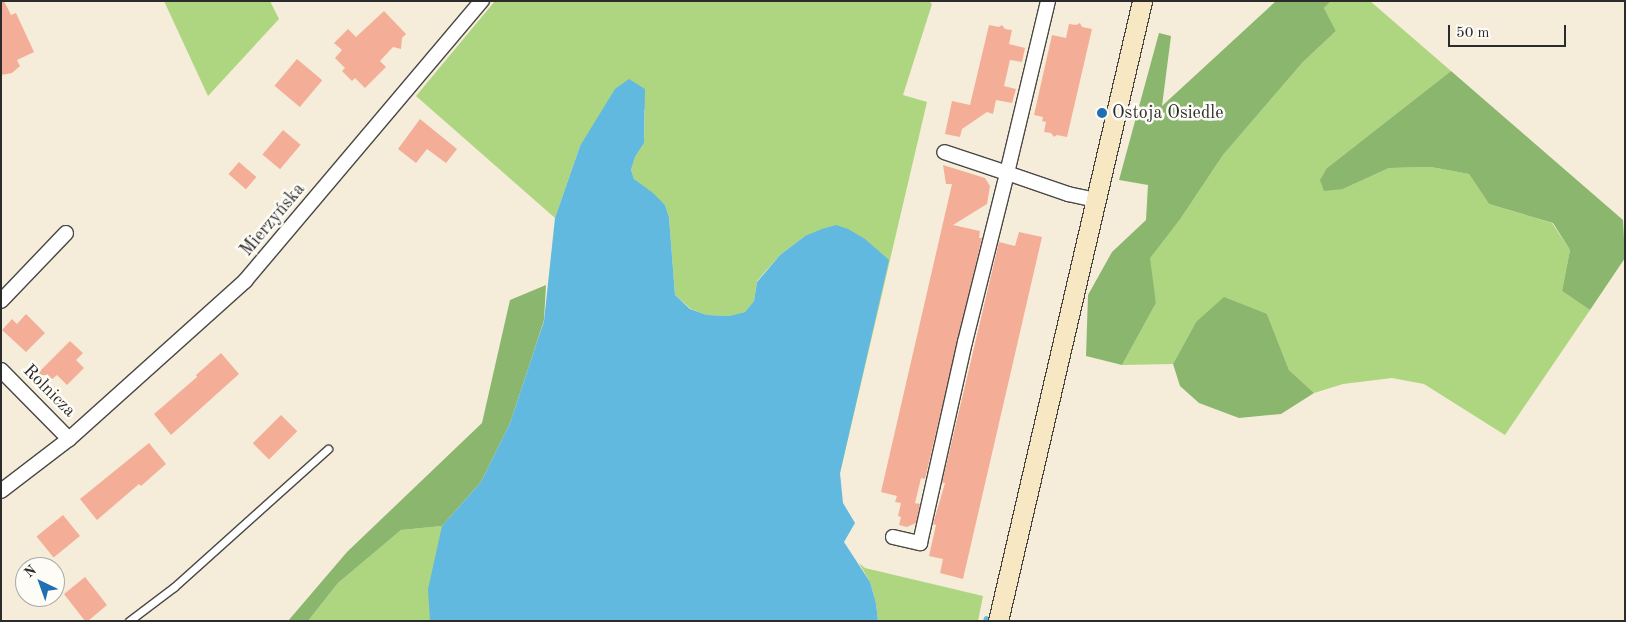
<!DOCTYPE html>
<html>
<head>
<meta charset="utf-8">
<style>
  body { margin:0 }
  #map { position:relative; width:1626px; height:622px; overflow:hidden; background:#f5edd9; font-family:"Old Standard TT",serif }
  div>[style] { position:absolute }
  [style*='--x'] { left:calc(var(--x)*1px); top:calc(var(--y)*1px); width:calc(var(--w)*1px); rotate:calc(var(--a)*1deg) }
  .green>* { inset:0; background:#aed580 }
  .forest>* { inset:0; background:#8ab66e }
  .water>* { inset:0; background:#62b9df }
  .stream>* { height:5px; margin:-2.5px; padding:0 2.5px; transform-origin:2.5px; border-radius:2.5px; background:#62b9df }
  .building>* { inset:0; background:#f4ae97; transform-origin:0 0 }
  .roads { filter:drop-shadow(1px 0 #494845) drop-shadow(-1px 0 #494845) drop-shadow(0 1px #494845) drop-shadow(0 -1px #494845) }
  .lane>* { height:7px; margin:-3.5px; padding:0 3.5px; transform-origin:3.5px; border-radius:3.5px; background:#fff }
  .street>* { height:14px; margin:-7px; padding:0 7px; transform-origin:7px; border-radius:7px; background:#fff }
  .secondary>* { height:19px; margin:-9.5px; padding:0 9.5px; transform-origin:9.5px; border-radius:9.5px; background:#f8e7c3 }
  .dots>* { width:14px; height:14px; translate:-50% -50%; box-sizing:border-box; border:2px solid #fdfcf7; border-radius:50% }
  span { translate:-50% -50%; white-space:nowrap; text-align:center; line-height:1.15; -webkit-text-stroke:5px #fdfcf7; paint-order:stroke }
  .poi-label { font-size:18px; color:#2b2b2b }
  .left { translate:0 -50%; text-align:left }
  .street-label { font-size:18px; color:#2b2b2b }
  .frame { position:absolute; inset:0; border:2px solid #2b2b2b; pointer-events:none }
  .north { position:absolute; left:15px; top:557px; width:50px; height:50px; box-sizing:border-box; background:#fdfcf7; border:1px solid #a9a8a5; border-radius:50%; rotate:318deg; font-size:14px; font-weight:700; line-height:20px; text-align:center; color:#2b2b2b }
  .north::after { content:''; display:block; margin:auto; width:18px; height:22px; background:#1f6fb2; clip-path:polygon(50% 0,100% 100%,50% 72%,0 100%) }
  .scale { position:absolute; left:1448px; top:25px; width:118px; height:22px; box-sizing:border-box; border:2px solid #2b2b2b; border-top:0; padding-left:6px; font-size:15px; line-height:18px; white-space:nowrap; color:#2b2b2b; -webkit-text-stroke:4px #fdfcf7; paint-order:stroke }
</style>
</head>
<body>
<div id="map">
  <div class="green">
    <i style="clip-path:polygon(164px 1px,270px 1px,279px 19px,208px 96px)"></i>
    <i style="clip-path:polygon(495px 1px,929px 1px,932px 4px,903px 95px,927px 102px,840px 473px,805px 236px,780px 255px,757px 281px,754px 301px,745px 312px,729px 316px,707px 315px,691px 309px,675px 295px,669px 217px,665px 205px,634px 179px,631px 170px,635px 157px,644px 143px,645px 109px,580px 146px,555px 218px,416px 96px)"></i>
    <i style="clip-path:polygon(1331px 1px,1370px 1px,1451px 71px,1327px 168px,1343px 189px,1389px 168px,1431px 167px,1469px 174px,1489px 204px,1552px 223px,1570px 250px,1562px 291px,1590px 310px,1505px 435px,1424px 384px,1392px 378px,1343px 384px,1314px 393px,1289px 370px,1267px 314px,1196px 322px,1173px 364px,1122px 365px,1156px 303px,1149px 258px,1181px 218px,1223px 155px,1303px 62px,1336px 31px,1324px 8px)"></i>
    <i style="clip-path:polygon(442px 526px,467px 540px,589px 621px,308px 621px,338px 583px,401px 530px)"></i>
    <i style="clip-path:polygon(859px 563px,865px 568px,983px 596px,978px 621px,878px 621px,876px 603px,870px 582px)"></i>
  </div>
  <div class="forest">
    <i style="clip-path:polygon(1276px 1px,1331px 1px,1324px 8px,1336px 31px,1303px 62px,1223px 155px,1181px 218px,1150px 258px,1156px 303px,1122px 365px,1086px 356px,1088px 295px,1112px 252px,1146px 220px,1148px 185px,1119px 180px,1159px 33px,1171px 36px,1162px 106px)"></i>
    <i style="clip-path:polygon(1451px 71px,1623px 220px,1625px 258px,1590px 310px,1562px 291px,1570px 250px,1553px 223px,1489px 204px,1469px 174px,1431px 167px,1389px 168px,1343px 189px,1324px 191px,1320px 180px,1327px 168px)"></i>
    <i style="clip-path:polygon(546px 285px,544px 320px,533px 354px,510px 423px,481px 482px,442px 526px,401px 530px,338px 583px,308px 621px,288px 621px,347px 552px,482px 423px,510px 300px)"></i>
    <i style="clip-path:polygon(1224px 297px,1267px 314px,1289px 370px,1314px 393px,1281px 414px,1239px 418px,1199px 403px,1180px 386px,1173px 364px,1196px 322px)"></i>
  </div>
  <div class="water">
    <i style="clip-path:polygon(629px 79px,645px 89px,644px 143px,635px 157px,631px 170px,634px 179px,653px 193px,665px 205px,669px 217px,675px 295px,690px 309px,707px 315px,729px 316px,745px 312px,754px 301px,757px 282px,780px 255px,805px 236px,822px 229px,836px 225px,848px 229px,865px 239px,889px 260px,840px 473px,843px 503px,855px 523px,844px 542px,870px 582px,876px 603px,878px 621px,430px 621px,428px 589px,442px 526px,481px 482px,510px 423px,544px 321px,555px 218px,580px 146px,615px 89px)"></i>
  </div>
  <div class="stream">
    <i style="--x:985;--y:621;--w:3;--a:-72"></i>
  </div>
  <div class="building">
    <i style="clip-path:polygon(1px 1px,4px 1px,11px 15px,16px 13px,34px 52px,17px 60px,20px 66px,12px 73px,1px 75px)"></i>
    <i style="clip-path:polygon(384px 11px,406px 34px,402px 38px,401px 49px,393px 47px,380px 61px,386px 67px,365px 88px,355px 78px,352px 81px,342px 71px,345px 68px,335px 58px,342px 50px,334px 43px,348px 29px,356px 37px)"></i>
    <i style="clip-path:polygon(1080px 23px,1082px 27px,1092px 29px,1067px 137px,1057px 135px,1054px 137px,1051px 133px,1044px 132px,1046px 122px,1042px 121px,1043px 117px,1034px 115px,1047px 57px,1052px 35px,1066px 38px,1069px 24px,1076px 25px)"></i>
    <i style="clip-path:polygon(989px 25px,999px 27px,1002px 25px,1005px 29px,1012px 30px,1009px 44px,1025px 48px,1022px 62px,1010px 60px,1004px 86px,1016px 89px,1012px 103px,996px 100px,993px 114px,987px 112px,962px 129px,960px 137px,945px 134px,952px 101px,970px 105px)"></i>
    <i style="left:297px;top:59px;width:33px;height:35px;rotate:40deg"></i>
    <i style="clip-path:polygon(420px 119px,457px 149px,446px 163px,427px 149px,416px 163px,398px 149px)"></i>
    <i style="left:283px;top:130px;width:23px;height:32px;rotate:40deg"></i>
    <i style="left:239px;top:162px;width:23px;height:16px;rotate:41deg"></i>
    <i style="clip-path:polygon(943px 165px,985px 178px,990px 186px,987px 204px,953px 225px,980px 231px,979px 238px,982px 238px,925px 479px,921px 478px,915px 503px,920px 504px,916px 523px,907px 527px,899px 525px,901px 517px,898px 516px,901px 503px,895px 502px,897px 496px,881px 492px,952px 184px,946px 184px)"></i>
    <i style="clip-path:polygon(1019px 232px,1042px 237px,963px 579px,940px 573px,943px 559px,929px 556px,936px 525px,933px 524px,945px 483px,942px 483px,999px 242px,1015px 246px)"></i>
    <i style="clip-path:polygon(26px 314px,45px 333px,26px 352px,2px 330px,12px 319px,17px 324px)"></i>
    <i style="clip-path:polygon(70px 341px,83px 353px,76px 360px,84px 368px,67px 385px,57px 375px,51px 380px,46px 375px,36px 375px)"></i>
    <i style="clip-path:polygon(221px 353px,239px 374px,171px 435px,154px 414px,197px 377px,196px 375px)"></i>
    <i style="left:281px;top:415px;width:23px;height:40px;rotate:45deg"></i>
    <i style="clip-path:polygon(149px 443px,166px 464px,141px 486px,139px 484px,97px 520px,80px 499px)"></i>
    <i style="left:63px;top:515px;width:27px;height:34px;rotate:51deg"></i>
    <i style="clip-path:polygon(85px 577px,107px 605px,88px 621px,85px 621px,64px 594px)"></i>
  </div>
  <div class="roads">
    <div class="lane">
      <i style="--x:129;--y:621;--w:56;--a:-37.1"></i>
      <i style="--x:174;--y:587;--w:207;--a:-41.9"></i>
    </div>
    <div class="street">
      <i style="--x:1048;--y:1;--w:177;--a:103.4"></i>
      <i style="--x:1007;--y:173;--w:65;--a:19"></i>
      <i style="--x:1068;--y:194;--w:29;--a:12"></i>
      <i style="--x:1;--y:301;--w:94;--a:-46.3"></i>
      <i style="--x:1;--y:370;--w:97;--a:45.4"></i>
      <i style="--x:1;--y:491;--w:86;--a:-37.4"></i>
      <i style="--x:69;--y:439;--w:237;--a:-41.9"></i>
      <i style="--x:245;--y:281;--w:367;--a:-49.8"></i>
      <i style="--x:893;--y:537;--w:28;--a:13"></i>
      <i style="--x:920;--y:543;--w:206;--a:-77.4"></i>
      <i style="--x:965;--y:342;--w:174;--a:-76"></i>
      <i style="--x:1007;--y:173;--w:66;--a:-161.6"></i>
    </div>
    <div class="secondary">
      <i style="--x:998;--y:621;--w:637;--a:-76.92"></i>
    </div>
  </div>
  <div class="dots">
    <i style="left:1102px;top:113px;background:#1f6fb2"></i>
  </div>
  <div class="poi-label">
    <span class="left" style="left:1112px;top:113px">Ostoja Osiedle</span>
  </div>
  <div class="street-label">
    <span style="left:273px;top:220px;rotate:-50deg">Mierzyńska</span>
    <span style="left:49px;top:391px;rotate:45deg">Rolnicza</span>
  </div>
  <div class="frame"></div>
  <div class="north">N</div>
  <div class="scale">50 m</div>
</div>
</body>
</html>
